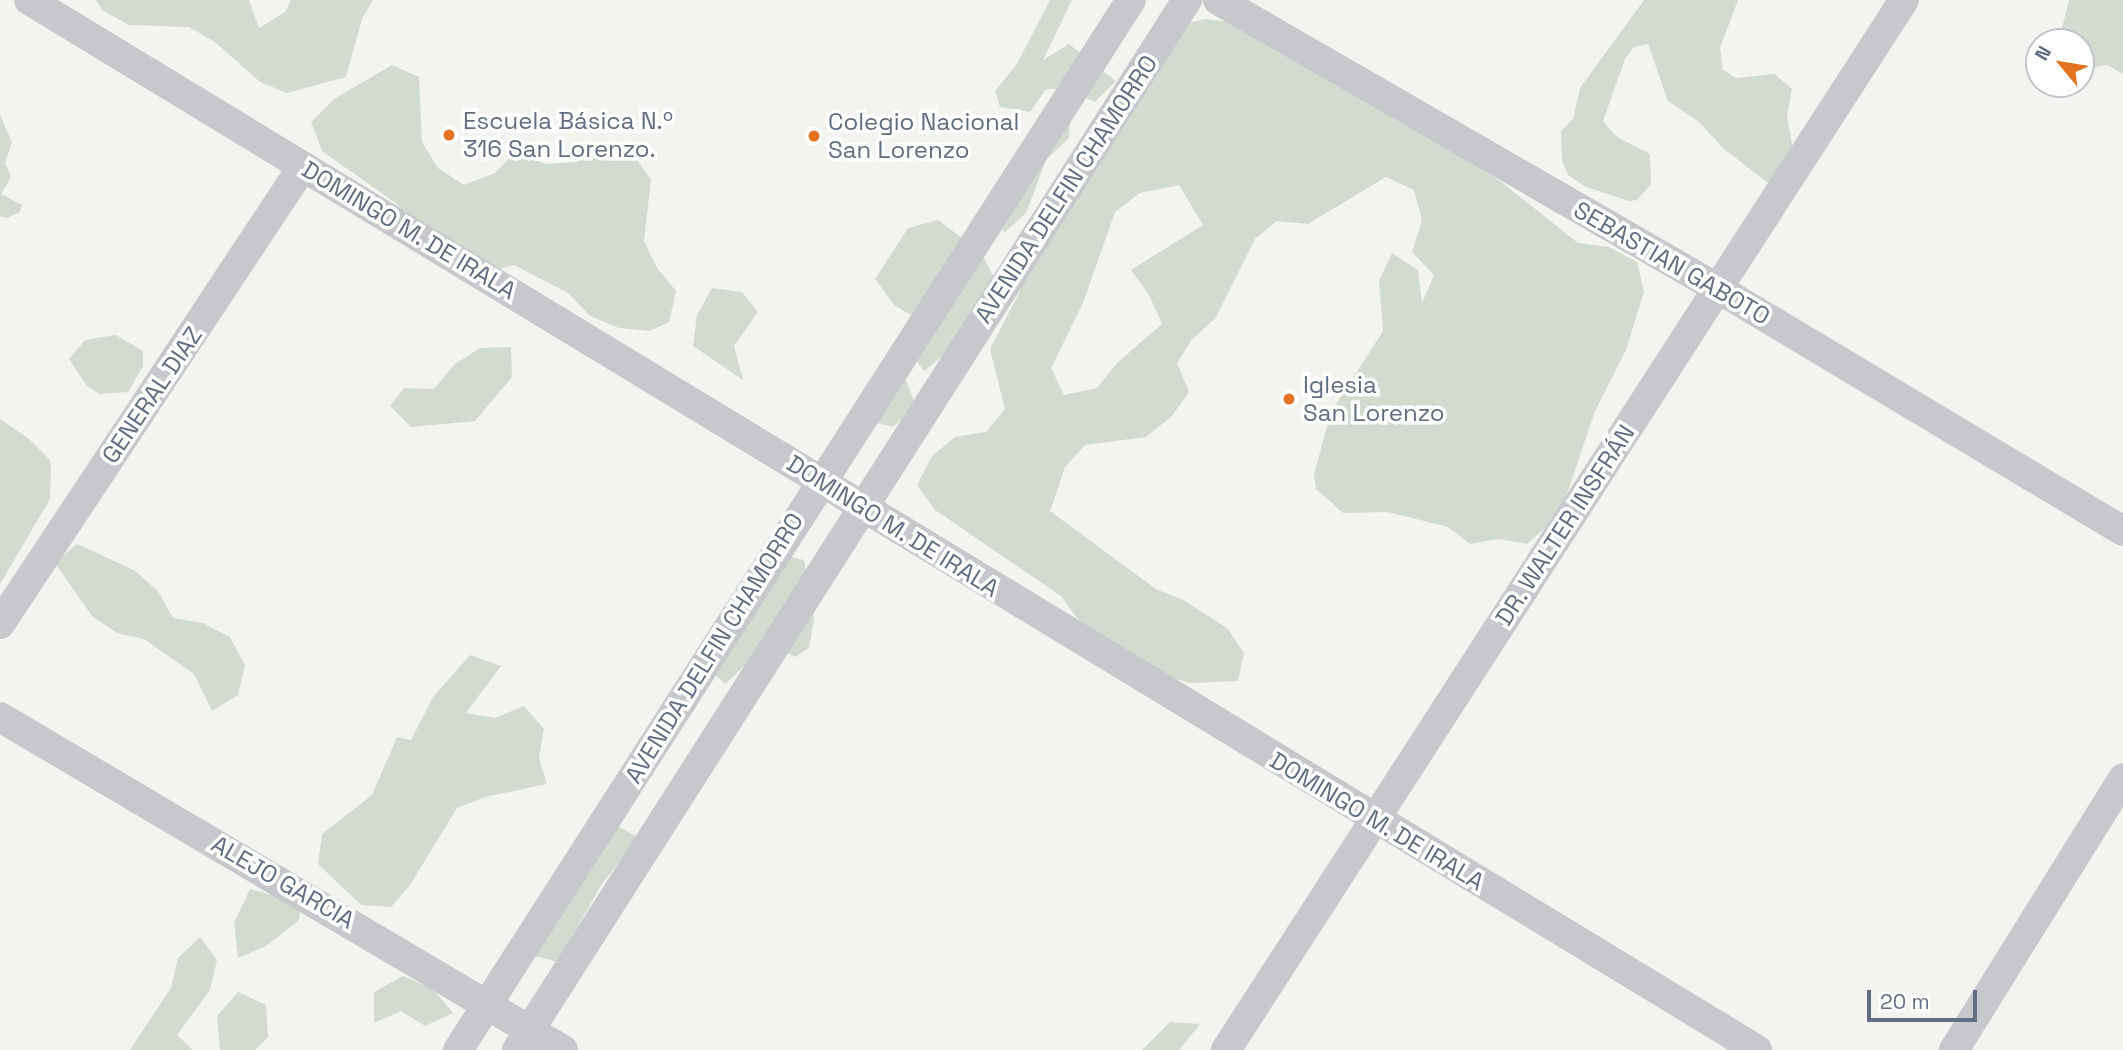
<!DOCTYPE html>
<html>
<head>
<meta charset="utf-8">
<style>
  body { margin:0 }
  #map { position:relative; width:2123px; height:1050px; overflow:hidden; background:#f3f4ef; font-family:"Space Grotesk",sans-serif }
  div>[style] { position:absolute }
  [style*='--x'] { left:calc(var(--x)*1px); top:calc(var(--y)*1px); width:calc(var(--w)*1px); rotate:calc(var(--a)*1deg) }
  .green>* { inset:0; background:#d3dbd0 }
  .street>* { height:30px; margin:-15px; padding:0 15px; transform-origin:15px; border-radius:15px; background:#c6c8cc }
  .dots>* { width:19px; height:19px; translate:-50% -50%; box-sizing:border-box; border:4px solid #fff; border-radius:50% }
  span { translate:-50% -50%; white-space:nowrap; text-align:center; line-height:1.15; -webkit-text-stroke:7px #fff; paint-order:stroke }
  .poi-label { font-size:24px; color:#626d81 }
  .left { translate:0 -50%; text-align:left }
  .street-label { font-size:24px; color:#626d81 }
  .north { position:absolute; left:2025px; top:28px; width:70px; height:70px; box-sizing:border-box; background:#fff; border:2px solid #c0c5cd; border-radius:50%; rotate:300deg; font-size:19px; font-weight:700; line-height:28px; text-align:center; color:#626d81 }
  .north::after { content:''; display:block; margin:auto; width:24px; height:32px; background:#e37320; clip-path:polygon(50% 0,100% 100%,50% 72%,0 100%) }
  .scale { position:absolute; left:1867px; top:990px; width:110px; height:32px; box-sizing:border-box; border:4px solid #626d81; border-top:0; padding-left:9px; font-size:21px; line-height:24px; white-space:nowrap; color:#626d81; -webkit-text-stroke:5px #fff; paint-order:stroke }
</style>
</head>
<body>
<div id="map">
  <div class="green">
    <i style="clip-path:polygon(96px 0,249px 0,259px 28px,285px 12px,291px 0,373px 0,362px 19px,346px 77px,287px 93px,260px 82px,215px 42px,189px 27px,129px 25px,102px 10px)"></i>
    <i style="clip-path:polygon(1050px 0,1072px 0,1043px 60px,1069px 44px,1116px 81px,1095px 102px,1067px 89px,1046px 89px,1030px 112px,1000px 107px,995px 91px,1017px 64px)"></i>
    <i style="clip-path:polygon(1644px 0,1738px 0,1720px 48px,1723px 70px,1736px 78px,1775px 74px,1792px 89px,1787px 117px,1794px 154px,1776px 189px,1724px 149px,1699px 122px,1668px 101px,1648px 44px,1634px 47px,1625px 59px,1603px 121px,1617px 137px,1650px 154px,1651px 184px,1637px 200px,1629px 201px,1586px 187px,1568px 175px,1562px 161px,1561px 131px,1573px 119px,1580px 88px)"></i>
    <i style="clip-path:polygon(2069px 0,2123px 0,2123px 74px,2107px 65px,2081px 70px,2081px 42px,2052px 42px,2061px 32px)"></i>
    <i style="clip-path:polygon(evenodd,1205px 19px,1267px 26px,1500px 181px,1578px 243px,1609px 247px,1637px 262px,1644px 292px,1626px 350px,1595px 411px,1566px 497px,1551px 523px,1527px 544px,1499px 539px,1470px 544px,1448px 527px,1388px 512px,1343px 513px,1316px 489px,1314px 474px,1331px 412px,1383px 331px,1379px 281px,1392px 253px,1418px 270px,1422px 303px,1434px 275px,1412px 252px,1422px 220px,1414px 190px,1386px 177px,1308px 224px,1277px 221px,1255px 239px,1215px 319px,1192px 339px,1177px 363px,1189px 392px,1172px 416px,1146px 437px,1085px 445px,1065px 467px,1050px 511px,1156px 589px,1183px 600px,1227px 628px,1244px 653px,1238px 681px,1190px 683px,1163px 675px,1080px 622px,1061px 596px,935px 510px,917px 485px,932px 456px,955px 437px,986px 432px,1005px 409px,990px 349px,1019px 293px,1064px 175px,1174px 27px,1205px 19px,1179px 185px,1203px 225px,1131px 270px,1149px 295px,1162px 324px,1117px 363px,1097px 388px,1064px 395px,1051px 368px,1083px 303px,1115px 212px,1140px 193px,1179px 185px)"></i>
    <i style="clip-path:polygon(392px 65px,419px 77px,422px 142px,438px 168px,464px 185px,495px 173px,517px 150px,545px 164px,577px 162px,604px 147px,633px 155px,651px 179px,644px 241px,657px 268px,676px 291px,669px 322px,650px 331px,619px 328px,590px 316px,568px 293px,514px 265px,485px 273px,416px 229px,397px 204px,322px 151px,311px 122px,334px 99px)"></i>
    <i style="clip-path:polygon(1071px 107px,1069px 138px,1046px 160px,1026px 213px,1004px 233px,996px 203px)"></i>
    <i style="clip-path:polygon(0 115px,12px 142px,5px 163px,11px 177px,1px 194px,22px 205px,20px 212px,7px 218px,0 216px)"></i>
    <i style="clip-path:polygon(938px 220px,981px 252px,995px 280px,971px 332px,924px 371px,906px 347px,923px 322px,894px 305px,875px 279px,908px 228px)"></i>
    <i style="clip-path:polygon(712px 288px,742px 292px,758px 312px,734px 346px,743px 380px,693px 346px,697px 315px)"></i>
    <i style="clip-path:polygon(116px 335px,143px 351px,143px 366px,128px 392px,99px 394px,87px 386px,69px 359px,85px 340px)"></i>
    <i style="clip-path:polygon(511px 347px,512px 377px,475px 421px,411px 427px,390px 406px,404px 388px,434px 389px,455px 364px,480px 348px)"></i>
    <i style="clip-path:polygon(905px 377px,916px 406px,893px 427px,865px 420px)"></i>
    <i style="clip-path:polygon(0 419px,29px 439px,50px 460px,51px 468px,50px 499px,0 584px)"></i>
    <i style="clip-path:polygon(77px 544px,134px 570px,158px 591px,173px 618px,203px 623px,230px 637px,245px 665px,238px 695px,212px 711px,194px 674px,144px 639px,117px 633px,92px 616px,55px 563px)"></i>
    <i style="clip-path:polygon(773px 553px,804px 560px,814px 619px,809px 648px,795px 657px,768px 644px,725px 684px,703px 663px)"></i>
    <i style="clip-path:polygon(470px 655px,501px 666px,466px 713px,495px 718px,524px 706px,544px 729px,539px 758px,547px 784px,485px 797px,457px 808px,410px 885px,391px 907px,361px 905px,318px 864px,322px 834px,372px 795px,397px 737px,411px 740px,433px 697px)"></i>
    <i style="clip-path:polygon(612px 823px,638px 837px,602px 884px,557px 962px,532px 955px)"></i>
    <i style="clip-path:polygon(250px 889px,275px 896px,300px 911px,299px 920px,266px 946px,238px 958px,234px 923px)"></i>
    <i style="clip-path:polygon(200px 937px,217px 960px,210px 990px,177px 1035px,193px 1050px,130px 1050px,171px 988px,178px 958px)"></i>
    <i style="clip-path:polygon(403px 976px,434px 990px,453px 1013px,425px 1026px,401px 1011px,374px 1023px,374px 992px)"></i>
    <i style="clip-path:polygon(238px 992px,266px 1005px,268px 1037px,255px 1050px,220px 1050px,217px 1016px)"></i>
    <i style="clip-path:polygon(1170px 1022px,1200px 1024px,1179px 1050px,1142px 1050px)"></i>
  </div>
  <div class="street">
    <i style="--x:29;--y:0;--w:2022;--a:31.28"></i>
    <i style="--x:1218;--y:0;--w:576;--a:29.99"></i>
    <i style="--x:1717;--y:288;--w:473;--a:30.9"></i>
    <i style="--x:0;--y:624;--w:549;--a:-56.51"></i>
    <i style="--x:0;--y:717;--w:654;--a:30.6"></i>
    <i style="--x:458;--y:1050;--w:1247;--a:-57.34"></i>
    <i style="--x:517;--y:1050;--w:1246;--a:-57.46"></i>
    <i style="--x:1226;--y:1050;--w:1250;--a:-57.15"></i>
    <i style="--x:1954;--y:1050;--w:320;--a:-58.1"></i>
  </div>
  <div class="dots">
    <i style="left:449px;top:135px;background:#e37320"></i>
    <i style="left:814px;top:136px;background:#e37320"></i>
    <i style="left:1289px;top:399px;background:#e37320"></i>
  </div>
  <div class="poi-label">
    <span class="left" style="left:463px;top:135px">Escuela Básica N.º<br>316 San Lorenzo.</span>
    <span class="left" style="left:828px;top:136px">Colegio Nacional<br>San Lorenzo</span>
    <span class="left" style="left:1303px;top:399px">Iglesia<br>San Lorenzo</span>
  </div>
  <div class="street-label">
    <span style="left:1066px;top:189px;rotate:-57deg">AVENIDA DELFIN CHAMORRO</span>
    <span style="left:409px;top:230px;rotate:31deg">DOMINGO M. DE IRALA</span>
    <span style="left:1672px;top:263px;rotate:30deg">SEBASTIAN GABOTO</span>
    <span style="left:152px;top:395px;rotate:-56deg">GENERAL DIAZ</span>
    <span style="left:1565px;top:525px;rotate:-57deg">DR. WALTER INSFRÁN</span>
    <span style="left:893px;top:526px;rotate:32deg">DOMINGO M. DE IRALA</span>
    <span style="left:714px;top:648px;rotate:-58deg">AVENIDA DELFIN CHAMORRO</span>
    <span style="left:1377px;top:821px;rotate:31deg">DOMINGO M. DE IRALA</span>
    <span style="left:283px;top:882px;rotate:30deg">ALEJO GARCIA</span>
  </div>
  <div class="north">N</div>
  <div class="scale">20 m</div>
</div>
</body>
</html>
